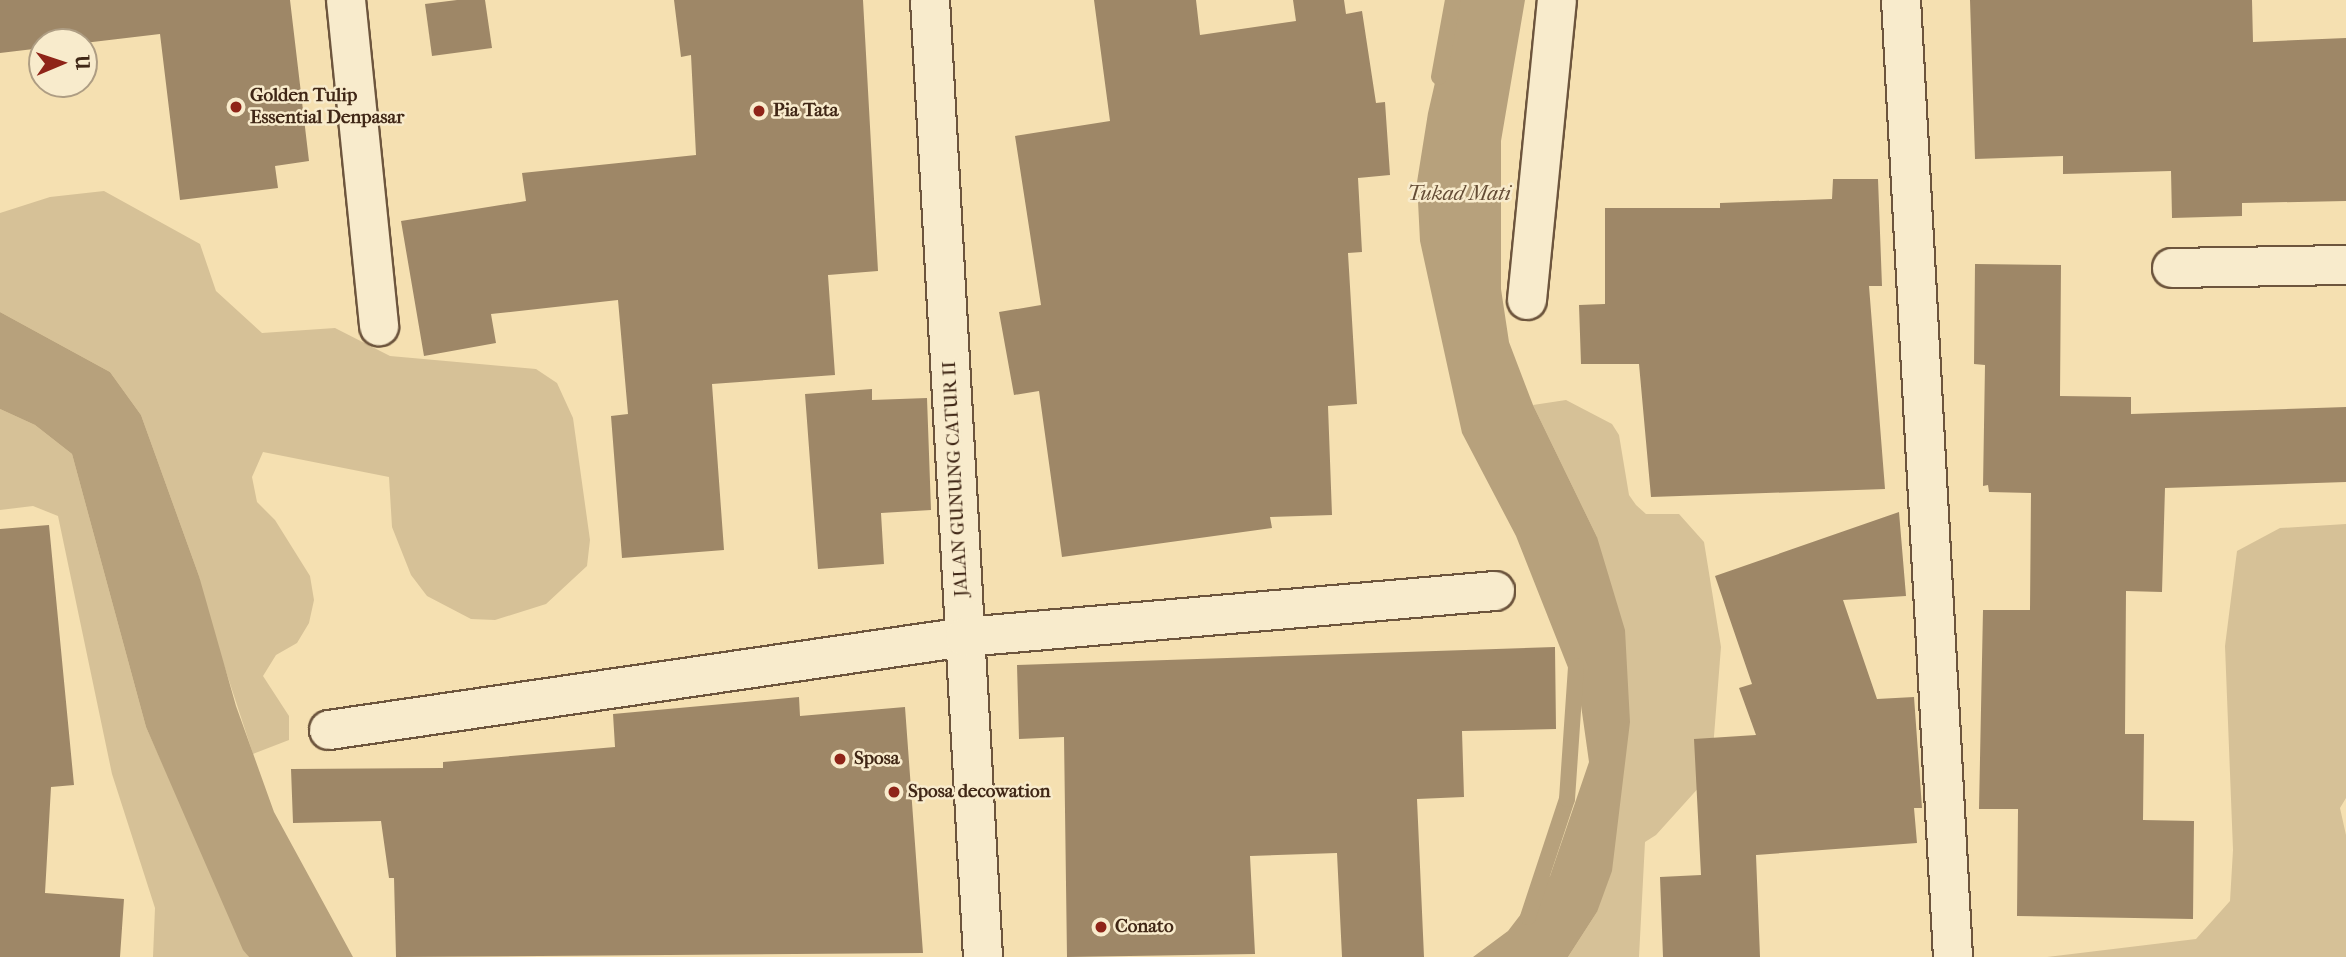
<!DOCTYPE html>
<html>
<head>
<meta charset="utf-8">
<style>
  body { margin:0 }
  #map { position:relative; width:2346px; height:957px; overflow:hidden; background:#f5e0b1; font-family:"IM FELL French Canon",serif }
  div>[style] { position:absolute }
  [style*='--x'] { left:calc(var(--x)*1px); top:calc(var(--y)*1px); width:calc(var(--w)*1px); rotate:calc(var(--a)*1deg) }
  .green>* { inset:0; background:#d6c197 }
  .water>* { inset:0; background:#b7a17c }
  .stream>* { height:16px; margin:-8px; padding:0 8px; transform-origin:8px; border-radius:8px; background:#b7a17c }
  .building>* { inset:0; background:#9e8767 }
  .roads { filter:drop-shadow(2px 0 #6d553d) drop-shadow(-2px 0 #6d553d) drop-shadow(0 2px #6d553d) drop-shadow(0 -2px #6d553d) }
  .minor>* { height:38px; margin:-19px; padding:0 19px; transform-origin:19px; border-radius:19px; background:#f8ebcc }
  .dots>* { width:19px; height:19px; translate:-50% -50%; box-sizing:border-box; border:4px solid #f8ebcc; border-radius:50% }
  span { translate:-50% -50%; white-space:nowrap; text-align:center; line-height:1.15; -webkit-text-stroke:5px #f8ebcc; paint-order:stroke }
  .poi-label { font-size:19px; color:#402716; font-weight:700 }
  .left { translate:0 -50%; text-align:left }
  .street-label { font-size:19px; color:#402716 }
  .water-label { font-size:21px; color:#644c35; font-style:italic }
  .north { position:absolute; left:28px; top:28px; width:70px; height:70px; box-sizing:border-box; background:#f8ebcc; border:2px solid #ae9d83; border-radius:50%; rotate:88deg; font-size:19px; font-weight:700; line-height:28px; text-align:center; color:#402716 }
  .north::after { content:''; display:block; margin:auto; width:24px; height:32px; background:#8f2418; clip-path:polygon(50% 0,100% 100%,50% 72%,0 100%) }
</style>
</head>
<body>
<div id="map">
  <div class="green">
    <i style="clip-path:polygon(104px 191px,200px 244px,216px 291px,262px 333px,335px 328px,390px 356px,536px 369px,557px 383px,573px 418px,590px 540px,587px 566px,546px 604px,495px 620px,471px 619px,427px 596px,411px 575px,392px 527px,389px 477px,263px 452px,252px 477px,257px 502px,275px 520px,310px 576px,314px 600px,309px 623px,297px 643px,276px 655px,263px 676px,289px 716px,289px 740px,253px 754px,203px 601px,199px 576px,141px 415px,110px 372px,0 312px,0 213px,50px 197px)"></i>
    <i style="clip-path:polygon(1566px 400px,1612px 424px,1619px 435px,1629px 495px,1636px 505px,1646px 514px,1679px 514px,1704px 542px,1721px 647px,1711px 774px,1656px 835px,1645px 842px,1639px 957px,1568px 957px,1597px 912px,1597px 537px,1533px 405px)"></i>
    <i style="clip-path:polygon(0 409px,35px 425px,72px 454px,146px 727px,249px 957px,153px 957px,155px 908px,112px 774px,58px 516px,33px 506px,0 510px)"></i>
    <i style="clip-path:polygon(2346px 524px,2346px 798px,2340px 808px,2346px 835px,2346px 957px,2047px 957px,2196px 939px,2230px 901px,2233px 850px,2225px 646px,2237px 551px,2280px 528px)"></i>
  </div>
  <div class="water">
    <i style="clip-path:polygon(1454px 0,1525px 0,1501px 141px,1501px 289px,1509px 342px,1533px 405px,1597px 537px,1625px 630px,1630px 722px,1612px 871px,1597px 912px,1568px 957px,1473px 957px,1508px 931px,1550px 876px,1589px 762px,1580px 698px,1516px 536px,1462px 433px,1420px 241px,1417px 182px,1428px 113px)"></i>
    <i style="clip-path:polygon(0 312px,110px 372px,141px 415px,199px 576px,236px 706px,274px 812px,353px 957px,249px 957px,243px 950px,146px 727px,72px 454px,35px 425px,0 409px)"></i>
  </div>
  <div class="stream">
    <i style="--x:1439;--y:77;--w:78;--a:-79.7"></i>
    <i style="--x:1528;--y:917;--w:124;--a:-71.7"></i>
    <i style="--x:1567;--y:799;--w:133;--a:-86.1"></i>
  </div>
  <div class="building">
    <i style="clip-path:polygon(0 0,290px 0,309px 161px,275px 166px,278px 188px,180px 200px,160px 34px,84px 43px,42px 42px,42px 48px,0 53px)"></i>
    <i style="clip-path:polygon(457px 0,485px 0,492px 48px,432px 56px,425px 4px)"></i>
    <i style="clip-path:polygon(674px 0,863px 0,878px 271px,828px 275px,835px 375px,712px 384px,724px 550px,622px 558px,611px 416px,628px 414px,618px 300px,491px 314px,496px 343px,424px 356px,401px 221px,526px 201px,522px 173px,696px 155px,691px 55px,681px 57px)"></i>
    <i style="clip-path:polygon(1094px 0,1196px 0,1200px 35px,1296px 21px,1293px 0,1344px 0,1346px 14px,1362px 11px,1376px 103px,1385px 102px,1390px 175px,1358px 178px,1362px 252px,1348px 253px,1357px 404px,1328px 406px,1332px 515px,1270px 517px,1272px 528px,1062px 557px,1039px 391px,1014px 395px,999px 312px,1041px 305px,1015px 136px,1110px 121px)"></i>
    <i style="clip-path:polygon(1970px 0,2252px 0,2253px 42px,2346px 38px,2346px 201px,2242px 203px,2242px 216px,2172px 218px,2171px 171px,2063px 174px,2063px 156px,1975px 159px)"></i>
    <i style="clip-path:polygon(1833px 179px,1878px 179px,1882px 286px,1869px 286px,1885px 489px,1651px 497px,1639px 364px,1581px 364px,1579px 305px,1605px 304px,1605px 208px,1720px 208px,1720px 203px,1832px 199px)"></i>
    <i style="clip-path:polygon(1975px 264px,2061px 265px,2060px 396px,2131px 397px,2131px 414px,2346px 407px,2346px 482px,2165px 488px,2162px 592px,2126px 591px,2125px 734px,2144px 734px,2143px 820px,2194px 821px,2193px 919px,2017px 916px,2018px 809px,1979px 809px,1983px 610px,2030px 610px,2031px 493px,1989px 492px,1988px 485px,1983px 486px,1985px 365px,1974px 364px)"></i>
    <i style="clip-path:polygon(872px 389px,872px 400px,927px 398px,931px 510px,881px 513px,884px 564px,818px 569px,805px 394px)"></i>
    <i style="clip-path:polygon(1899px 512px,1906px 596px,1843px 600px,1877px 699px,1914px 697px,1922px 808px,1914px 808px,1917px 843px,1756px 855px,1760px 957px,1663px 957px,1660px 877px,1701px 875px,1694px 739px,1756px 735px,1739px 688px,1752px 684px,1715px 576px)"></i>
    <i style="clip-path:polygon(49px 525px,74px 785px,51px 787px,45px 893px,124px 899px,120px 957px,0 957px,0 529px)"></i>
    <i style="clip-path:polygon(1555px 647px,1556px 729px,1462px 731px,1464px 797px,1417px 799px,1424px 957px,1342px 957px,1337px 853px,1250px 856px,1255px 954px,1067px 957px,1064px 737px,1019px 739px,1017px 665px)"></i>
    <i style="clip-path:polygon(799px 697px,800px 716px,905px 707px,923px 953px,396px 957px,394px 878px,389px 878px,381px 821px,293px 823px,291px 769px,443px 768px,443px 762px,615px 747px,613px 714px)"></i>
  </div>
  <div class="roads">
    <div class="minor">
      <i style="--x:346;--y:0;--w:328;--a:84.2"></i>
      <i style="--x:930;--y:0;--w:958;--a:86.83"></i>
      <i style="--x:1901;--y:0;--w:958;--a:86.89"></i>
      <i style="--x:2172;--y:268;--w:174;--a:-1"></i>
      <i style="--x:1527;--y:300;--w:301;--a:-84.3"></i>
      <i style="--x:329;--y:730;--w:643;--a:-8.32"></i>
      <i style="--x:965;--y:637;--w:532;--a:-4.96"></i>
    </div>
  </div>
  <div class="dots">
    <i style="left:236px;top:107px;background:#8f2418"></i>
    <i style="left:759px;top:111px;background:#8f2418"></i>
    <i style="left:840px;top:759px;background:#8f2418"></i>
    <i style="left:894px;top:792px;background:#8f2418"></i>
    <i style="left:1101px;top:927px;background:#8f2418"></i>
  </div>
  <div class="poi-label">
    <span class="left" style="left:250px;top:107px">Golden Tulip<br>Essential Denpasar</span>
    <span class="left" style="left:773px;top:111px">Pia Tata</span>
    <span class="left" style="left:854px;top:759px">Sposa</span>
    <span class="left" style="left:908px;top:792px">Sposa decowation</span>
    <span class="left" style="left:1115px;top:927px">Conato</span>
  </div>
  <div class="street-label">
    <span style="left:956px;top:479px;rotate:-93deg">JALAN GUNUNG CATUR II</span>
  </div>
  <div class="water-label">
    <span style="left:1459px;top:193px">Tukad Mati</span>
  </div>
  <div class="north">U</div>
</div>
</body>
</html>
